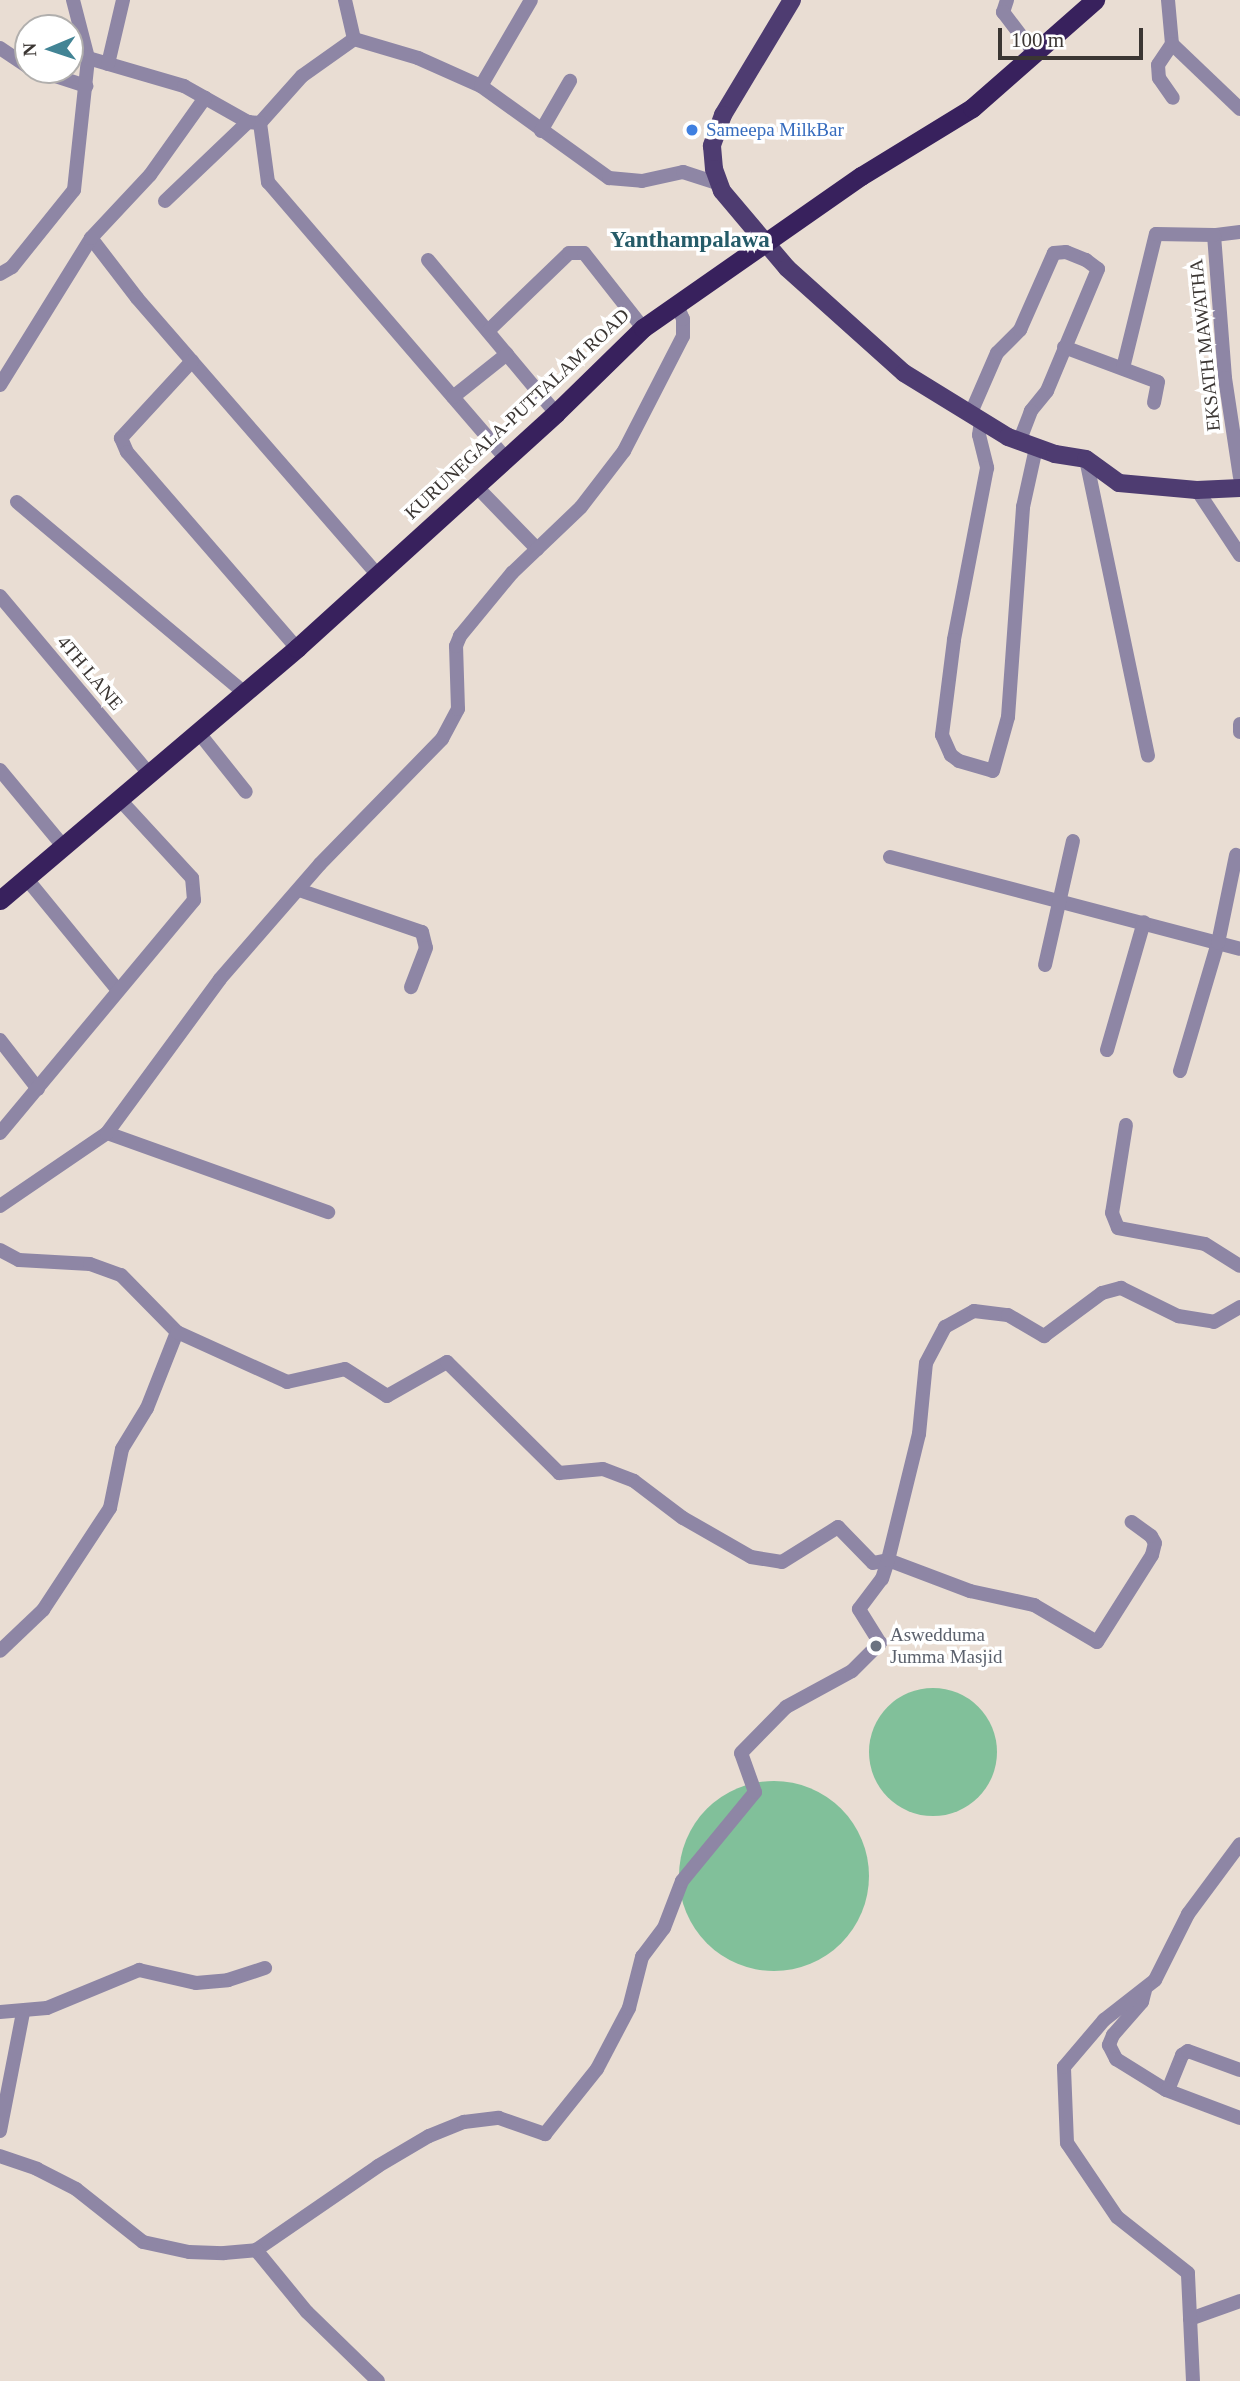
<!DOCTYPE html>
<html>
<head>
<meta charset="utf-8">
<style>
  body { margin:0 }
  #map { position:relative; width:1240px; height:2381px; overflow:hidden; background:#e9ddd3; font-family:Georgia,serif }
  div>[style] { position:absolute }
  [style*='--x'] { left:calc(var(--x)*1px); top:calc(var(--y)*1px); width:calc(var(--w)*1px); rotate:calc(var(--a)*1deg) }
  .green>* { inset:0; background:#81c09a }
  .round { border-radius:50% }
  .minor>* { height:14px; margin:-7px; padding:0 7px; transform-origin:7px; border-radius:7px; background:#8e86a5 }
  .major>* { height:18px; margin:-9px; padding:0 9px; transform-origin:9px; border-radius:9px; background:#4e3c71 }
  .highway>* { height:19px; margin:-9.5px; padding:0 9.5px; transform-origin:9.5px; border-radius:9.5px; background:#38215d }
  .dots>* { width:19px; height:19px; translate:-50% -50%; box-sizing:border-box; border:4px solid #fff; border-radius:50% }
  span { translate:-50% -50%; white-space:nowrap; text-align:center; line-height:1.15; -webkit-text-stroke:7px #fff; paint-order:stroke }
  .shop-label { font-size:19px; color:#366cbe }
  .left { translate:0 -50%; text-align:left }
  .street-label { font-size:19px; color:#3b3633 }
  .worship-label { font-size:19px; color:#5b616d }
  .quarter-label { font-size:23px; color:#255b68; font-weight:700 }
  .north { position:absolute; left:14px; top:14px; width:70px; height:70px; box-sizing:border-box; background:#fff; border:2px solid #b1afad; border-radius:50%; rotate:268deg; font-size:19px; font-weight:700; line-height:28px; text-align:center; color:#3b3633 }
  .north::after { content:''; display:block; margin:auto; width:24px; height:32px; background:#428495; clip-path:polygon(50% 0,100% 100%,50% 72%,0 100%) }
  .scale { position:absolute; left:998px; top:28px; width:145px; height:32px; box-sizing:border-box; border:4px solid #3b3633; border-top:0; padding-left:9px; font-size:21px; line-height:24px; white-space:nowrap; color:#3b3633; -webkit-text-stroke:5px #fff; paint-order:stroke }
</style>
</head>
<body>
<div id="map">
  <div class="green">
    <i class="round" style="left:869px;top:1688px;width:128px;height:128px"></i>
    <i class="round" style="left:679px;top:1781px;width:190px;height:190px"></i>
  </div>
  <div class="minor">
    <i style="--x:73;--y:0;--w:60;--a:75.5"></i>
    <i style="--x:88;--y:58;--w:100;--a:16.3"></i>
    <i style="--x:184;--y:86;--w:73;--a:29.4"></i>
    <i style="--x:248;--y:122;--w:12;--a:5"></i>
    <i style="--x:260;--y:123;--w:63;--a:-48.2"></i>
    <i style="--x:302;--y:76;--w:64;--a:-35.4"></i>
    <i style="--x:354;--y:39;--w:67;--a:16.5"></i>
    <i style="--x:418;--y:58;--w:69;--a:24"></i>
    <i style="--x:481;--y:86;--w:158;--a:35.7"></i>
    <i style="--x:609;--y:178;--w:33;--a:5"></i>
    <i style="--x:642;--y:181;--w:42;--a:-12.4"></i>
    <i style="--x:683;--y:172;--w:36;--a:18"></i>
    <i style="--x:345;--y:0;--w:40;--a:77"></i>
    <i style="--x:1007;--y:0;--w:13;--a:108"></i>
    <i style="--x:1003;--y:12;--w:53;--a:52.7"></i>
    <i style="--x:1168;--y:0;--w:44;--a:84.8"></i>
    <i style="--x:1172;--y:44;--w:94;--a:43.7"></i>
    <i style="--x:1172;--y:44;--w:25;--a:124"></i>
    <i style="--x:1158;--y:65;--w:13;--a:86"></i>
    <i style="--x:1159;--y:78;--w:24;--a:55"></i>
    <i style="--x:0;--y:48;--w:34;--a:34"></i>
    <i style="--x:108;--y:64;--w:66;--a:-76.8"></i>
    <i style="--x:37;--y:70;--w:52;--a:18.1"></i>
    <i style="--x:481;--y:86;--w:99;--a:-59.8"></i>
    <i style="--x:260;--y:123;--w:60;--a:82.3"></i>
    <i style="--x:268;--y:182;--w:364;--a:49.3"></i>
    <i style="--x:541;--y:131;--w:58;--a:-59.9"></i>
    <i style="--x:165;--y:201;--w:115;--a:-43.6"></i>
    <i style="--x:1240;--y:232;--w:26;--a:173"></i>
    <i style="--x:1214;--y:235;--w:143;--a:85.6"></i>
    <i style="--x:1225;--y:378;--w:100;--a:81.4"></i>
    <i style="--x:91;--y:238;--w:76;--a:52.5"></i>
    <i style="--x:137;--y:298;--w:366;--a:49"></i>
    <i style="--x:428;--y:260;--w:199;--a:50.1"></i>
    <i style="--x:0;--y:274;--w:14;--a:-30"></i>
    <i style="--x:12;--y:267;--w:99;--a:-51.2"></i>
    <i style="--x:74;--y:190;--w:133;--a:-83.9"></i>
    <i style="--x:488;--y:331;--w:112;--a:-43.9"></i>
    <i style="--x:569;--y:253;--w:15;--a:0"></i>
    <i style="--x:584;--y:253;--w:95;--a:51.8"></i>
    <i style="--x:1064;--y:347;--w:100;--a:20.4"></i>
    <i style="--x:1158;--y:382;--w:21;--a:101"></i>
    <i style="--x:192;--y:361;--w:105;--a:132.7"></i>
    <i style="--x:121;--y:438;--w:15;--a:67"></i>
    <i style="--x:127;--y:452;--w:259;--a:49.1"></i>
    <i style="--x:1123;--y:368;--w:138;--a:-76.2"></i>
    <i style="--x:1156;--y:234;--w:58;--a:1"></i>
    <i style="--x:0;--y:385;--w:173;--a:-58.2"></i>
    <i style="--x:91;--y:238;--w:86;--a:-46.9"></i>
    <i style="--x:150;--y:175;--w:95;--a:-54.5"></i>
    <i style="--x:453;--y:397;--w:69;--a:-38.5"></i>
    <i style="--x:970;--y:415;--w:68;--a:-66.5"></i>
    <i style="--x:997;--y:353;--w:33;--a:-45"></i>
    <i style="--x:1020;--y:330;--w:84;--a:-66.2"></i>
    <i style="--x:1054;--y:253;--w:12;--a:-5"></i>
    <i style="--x:1066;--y:252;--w:22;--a:22"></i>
    <i style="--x:1086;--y:260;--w:15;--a:37"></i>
    <i style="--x:1098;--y:269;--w:132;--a:112.7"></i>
    <i style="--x:1047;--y:391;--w:26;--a:129"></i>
    <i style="--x:1031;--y:411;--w:33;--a:111"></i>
    <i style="--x:981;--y:421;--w:14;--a:98"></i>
    <i style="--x:979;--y:435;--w:34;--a:76"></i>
    <i style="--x:987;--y:468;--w:175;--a:100.9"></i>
    <i style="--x:954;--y:640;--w:96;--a:97.2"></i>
    <i style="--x:942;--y:735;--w:22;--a:66"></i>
    <i style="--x:951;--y:755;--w:10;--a:37"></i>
    <i style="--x:959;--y:761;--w:35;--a:16"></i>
    <i style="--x:993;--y:771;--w:56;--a:-74.5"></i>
    <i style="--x:1008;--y:717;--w:211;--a:-85.9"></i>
    <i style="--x:1023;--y:507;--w:60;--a:-77.6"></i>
    <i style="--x:1086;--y:459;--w:303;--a:78.2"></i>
    <i style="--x:476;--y:486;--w:88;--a:45.9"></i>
    <i style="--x:1197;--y:490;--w:78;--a:56.5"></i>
    <i style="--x:17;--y:502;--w:297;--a:40"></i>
    <i style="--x:0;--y:596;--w:234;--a:50"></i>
    <i style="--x:1240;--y:724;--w:8;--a:90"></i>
    <i style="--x:199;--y:733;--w:75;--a:51.5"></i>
    <i style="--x:0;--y:770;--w:100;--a:50.3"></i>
    <i style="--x:890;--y:857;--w:362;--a:14.7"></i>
    <i style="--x:26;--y:878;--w:144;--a:50.7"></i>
    <i style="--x:299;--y:890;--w:130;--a:18.9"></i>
    <i style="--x:422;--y:932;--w:16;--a:76"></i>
    <i style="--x:426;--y:948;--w:42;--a:111"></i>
    <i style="--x:1045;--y:965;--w:127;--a:-77.3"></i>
    <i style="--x:0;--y:1040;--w:62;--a:52.2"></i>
    <i style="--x:1107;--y:1050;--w:133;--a:-73.9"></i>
    <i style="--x:1180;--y:1071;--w:134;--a:-73.5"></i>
    <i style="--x:1218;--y:943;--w:90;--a:-78.4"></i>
    <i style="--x:1126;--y:1125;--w:89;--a:99"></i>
    <i style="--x:1112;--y:1213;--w:16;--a:68"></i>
    <i style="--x:1118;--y:1228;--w:88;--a:10.4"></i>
    <i style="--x:1205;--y:1244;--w:41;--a:32.2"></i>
    <i style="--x:0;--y:1133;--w:303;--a:-50.2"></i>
    <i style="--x:194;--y:900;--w:22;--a:-95"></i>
    <i style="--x:192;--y:878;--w:106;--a:-132.7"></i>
    <i style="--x:107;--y:1133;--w:235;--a:19.7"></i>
    <i style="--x:0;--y:1206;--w:130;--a:-34.3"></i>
    <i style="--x:107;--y:1133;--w:191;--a:-53.7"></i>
    <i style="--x:220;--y:979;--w:152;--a:-49"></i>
    <i style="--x:320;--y:864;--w:175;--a:-45.7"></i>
    <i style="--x:442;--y:739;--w:34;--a:-62"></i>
    <i style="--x:458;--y:709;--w:63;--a:-91.8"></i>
    <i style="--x:456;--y:646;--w:11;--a:-68"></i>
    <i style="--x:460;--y:636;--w:82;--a:-50.5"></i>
    <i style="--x:512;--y:573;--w:95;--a:-43.7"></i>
    <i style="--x:581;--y:507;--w:71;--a:-52.5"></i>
    <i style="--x:624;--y:451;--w:129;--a:-62.8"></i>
    <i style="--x:683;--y:336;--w:17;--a:-90"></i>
    <i style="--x:683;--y:319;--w:17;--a:-114"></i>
    <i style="--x:0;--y:1250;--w:21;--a:28"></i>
    <i style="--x:19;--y:1260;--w:71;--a:3.2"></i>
    <i style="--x:90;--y:1264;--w:33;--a:20"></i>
    <i style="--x:121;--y:1275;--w:80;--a:45.5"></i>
    <i style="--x:177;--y:1332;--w:82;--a:111.5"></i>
    <i style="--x:147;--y:1408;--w:48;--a:121.4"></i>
    <i style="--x:122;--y:1449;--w:60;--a:101.5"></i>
    <i style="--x:110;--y:1508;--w:122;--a:123.3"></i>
    <i style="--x:43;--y:1610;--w:59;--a:136.4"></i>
    <i style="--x:177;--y:1332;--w:121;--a:24.4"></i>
    <i style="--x:287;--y:1382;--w:59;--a:-12.6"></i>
    <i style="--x:345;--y:1369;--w:50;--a:32.7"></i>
    <i style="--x:387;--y:1396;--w:69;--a:-29.5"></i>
    <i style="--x:447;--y:1362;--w:158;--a:44.7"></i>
    <i style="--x:559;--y:1473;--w:44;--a:-5.2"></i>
    <i style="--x:603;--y:1469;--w:33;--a:21"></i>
    <i style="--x:634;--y:1481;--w:61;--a:37.1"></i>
    <i style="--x:683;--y:1518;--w:78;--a:29.8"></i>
    <i style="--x:751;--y:1557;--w:31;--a:9"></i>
    <i style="--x:782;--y:1562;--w:66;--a:-32"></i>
    <i style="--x:838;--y:1527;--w:50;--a:45.8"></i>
    <i style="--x:873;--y:1563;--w:15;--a:-11"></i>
    <i style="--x:888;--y:1560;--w:88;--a:20.7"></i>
    <i style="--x:970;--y:1591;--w:66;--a:12.3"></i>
    <i style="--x:1034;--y:1605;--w:73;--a:30.4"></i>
    <i style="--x:1097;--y:1642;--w:103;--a:-57.7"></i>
    <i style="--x:1152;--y:1555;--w:12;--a:-76"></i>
    <i style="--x:1155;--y:1543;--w:8;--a:-120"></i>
    <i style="--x:1151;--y:1536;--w:24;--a:-144"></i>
    <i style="--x:1145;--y:1990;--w:12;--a:104"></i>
    <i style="--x:1142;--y:2002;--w:44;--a:131.3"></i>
    <i style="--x:1113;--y:2035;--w:11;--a:112"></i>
    <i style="--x:1109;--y:2045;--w:16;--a:63"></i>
    <i style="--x:1116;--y:2059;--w:59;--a:31.8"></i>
    <i style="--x:1166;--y:2090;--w:79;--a:20.7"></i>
    <i style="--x:0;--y:2012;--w:47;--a:-4.9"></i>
    <i style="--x:47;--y:2008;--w:100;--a:-22.4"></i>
    <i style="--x:139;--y:1970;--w:58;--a:12.8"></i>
    <i style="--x:196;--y:1983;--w:32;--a:-5"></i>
    <i style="--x:228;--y:1980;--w:39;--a:-18"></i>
    <i style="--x:1168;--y:2090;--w:38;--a:-68"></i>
    <i style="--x:1182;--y:2055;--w:7;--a:-34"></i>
    <i style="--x:1188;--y:2051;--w:55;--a:20.1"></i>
    <i style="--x:0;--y:2131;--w:120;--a:-79"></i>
    <i style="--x:0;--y:2156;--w:39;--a:19"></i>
    <i style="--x:37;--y:2169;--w:44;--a:27.1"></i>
    <i style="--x:76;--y:2189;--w:85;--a:38.3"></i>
    <i style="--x:143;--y:2242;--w:47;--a:12.3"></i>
    <i style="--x:189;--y:2252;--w:35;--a:2"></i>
    <i style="--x:224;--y:2253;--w:32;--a:-5"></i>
    <i style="--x:256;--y:2250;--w:148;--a:-34.5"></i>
    <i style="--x:378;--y:2166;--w:59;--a:-30.5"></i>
    <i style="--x:429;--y:2136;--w:38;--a:-22"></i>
    <i style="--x:464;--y:2122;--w:35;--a:-7"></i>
    <i style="--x:499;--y:2118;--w:49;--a:19.2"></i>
    <i style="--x:545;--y:2134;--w:83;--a:-51.3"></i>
    <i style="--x:597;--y:2069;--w:69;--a:-62.3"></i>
    <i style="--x:629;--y:2008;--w:53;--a:-75.7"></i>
    <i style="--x:642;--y:1957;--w:36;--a:-53"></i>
    <i style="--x:664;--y:1928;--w:50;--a:-69"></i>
    <i style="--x:682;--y:1881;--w:115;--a:-50.6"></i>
    <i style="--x:755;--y:1792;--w:41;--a:-109.7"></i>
    <i style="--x:741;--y:1753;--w:64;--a:-45.6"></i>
    <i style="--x:786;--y:1707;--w:75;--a:-28.6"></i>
    <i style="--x:852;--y:1671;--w:40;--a:-45"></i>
    <i style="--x:880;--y:1643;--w:40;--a:-122"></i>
    <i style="--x:859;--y:1609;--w:38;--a:-53"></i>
    <i style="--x:882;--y:1579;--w:20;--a:-72"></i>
    <i style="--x:888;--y:1560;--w:130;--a:-76.2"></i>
    <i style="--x:919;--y:1434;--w:71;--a:-84.4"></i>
    <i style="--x:926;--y:1363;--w:41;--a:-62.2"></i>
    <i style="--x:945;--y:1327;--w:33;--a:-29"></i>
    <i style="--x:974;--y:1311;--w:34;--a:7"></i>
    <i style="--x:1008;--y:1315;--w:42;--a:30.3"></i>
    <i style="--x:1044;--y:1336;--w:72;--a:-36.6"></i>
    <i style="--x:1102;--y:1293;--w:20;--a:-15"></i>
    <i style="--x:1121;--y:1288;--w:64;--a:26.2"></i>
    <i style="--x:1178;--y:1316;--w:36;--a:9"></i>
    <i style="--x:1214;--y:1322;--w:30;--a:-30"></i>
    <i style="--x:256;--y:2250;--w:80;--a:50.6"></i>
    <i style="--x:307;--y:2312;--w:99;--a:44.2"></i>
    <i style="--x:1190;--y:2319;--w:53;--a:-19.8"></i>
    <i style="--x:1193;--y:2381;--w:108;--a:-92.7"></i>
    <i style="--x:1188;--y:2273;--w:90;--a:-141.7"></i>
    <i style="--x:1117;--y:2217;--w:89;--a:-124"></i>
    <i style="--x:1067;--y:2143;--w:76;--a:-92.3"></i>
    <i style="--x:1064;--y:2067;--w:62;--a:-49.6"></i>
    <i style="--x:1104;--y:2020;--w:65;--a:-38.1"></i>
    <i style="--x:1155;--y:1980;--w:74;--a:-63.4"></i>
    <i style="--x:1188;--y:1914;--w:87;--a:-53.4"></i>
  </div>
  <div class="major">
    <i style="--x:792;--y:0;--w:134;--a:121"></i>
    <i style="--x:723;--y:115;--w:33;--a:110"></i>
    <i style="--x:712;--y:146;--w:23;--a:85"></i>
    <i style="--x:714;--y:169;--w:23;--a:70"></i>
    <i style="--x:722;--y:191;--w:101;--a:49.8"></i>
    <i style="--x:787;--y:268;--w:157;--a:41.9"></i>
    <i style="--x:904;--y:373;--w:122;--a:31.6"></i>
    <i style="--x:1008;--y:437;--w:50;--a:19.9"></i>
    <i style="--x:1055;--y:454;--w:31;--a:9"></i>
    <i style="--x:1086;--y:459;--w:41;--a:36"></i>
    <i style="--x:1119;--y:483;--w:78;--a:5.1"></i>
    <i style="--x:1197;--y:490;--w:43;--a:-2.7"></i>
  </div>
  <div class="highway">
    <i style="--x:0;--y:900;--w:390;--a:-40.3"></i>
    <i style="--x:297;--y:648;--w:350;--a:-42.2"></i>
    <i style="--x:556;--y:413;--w:122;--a:-44.3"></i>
    <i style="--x:643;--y:328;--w:266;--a:-34.9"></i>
    <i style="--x:861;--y:176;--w:130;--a:-31.5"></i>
    <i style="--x:972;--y:108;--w:164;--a:-41.3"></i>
  </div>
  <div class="dots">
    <i style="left:692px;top:130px;background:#3f7fe0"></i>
    <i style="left:876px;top:1646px;background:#6b7280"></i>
  </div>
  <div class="shop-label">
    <span class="left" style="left:706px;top:130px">Sameepa MilkBar</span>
  </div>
  <div class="street-label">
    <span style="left:1205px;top:345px;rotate:-96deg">EKSATH MAWATHA</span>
    <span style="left:517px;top:414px;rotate:-43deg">KURUNEGALA-PUTTALAM ROAD</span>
    <span style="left:90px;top:673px;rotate:50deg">4TH LANE</span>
  </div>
  <div class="worship-label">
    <span class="left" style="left:890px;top:1646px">Aswedduma<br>Jumma Masjid</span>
  </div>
  <div class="quarter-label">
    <span style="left:690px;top:240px">Yanthampalawa</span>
  </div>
  <div class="north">N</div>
  <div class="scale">100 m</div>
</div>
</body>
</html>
